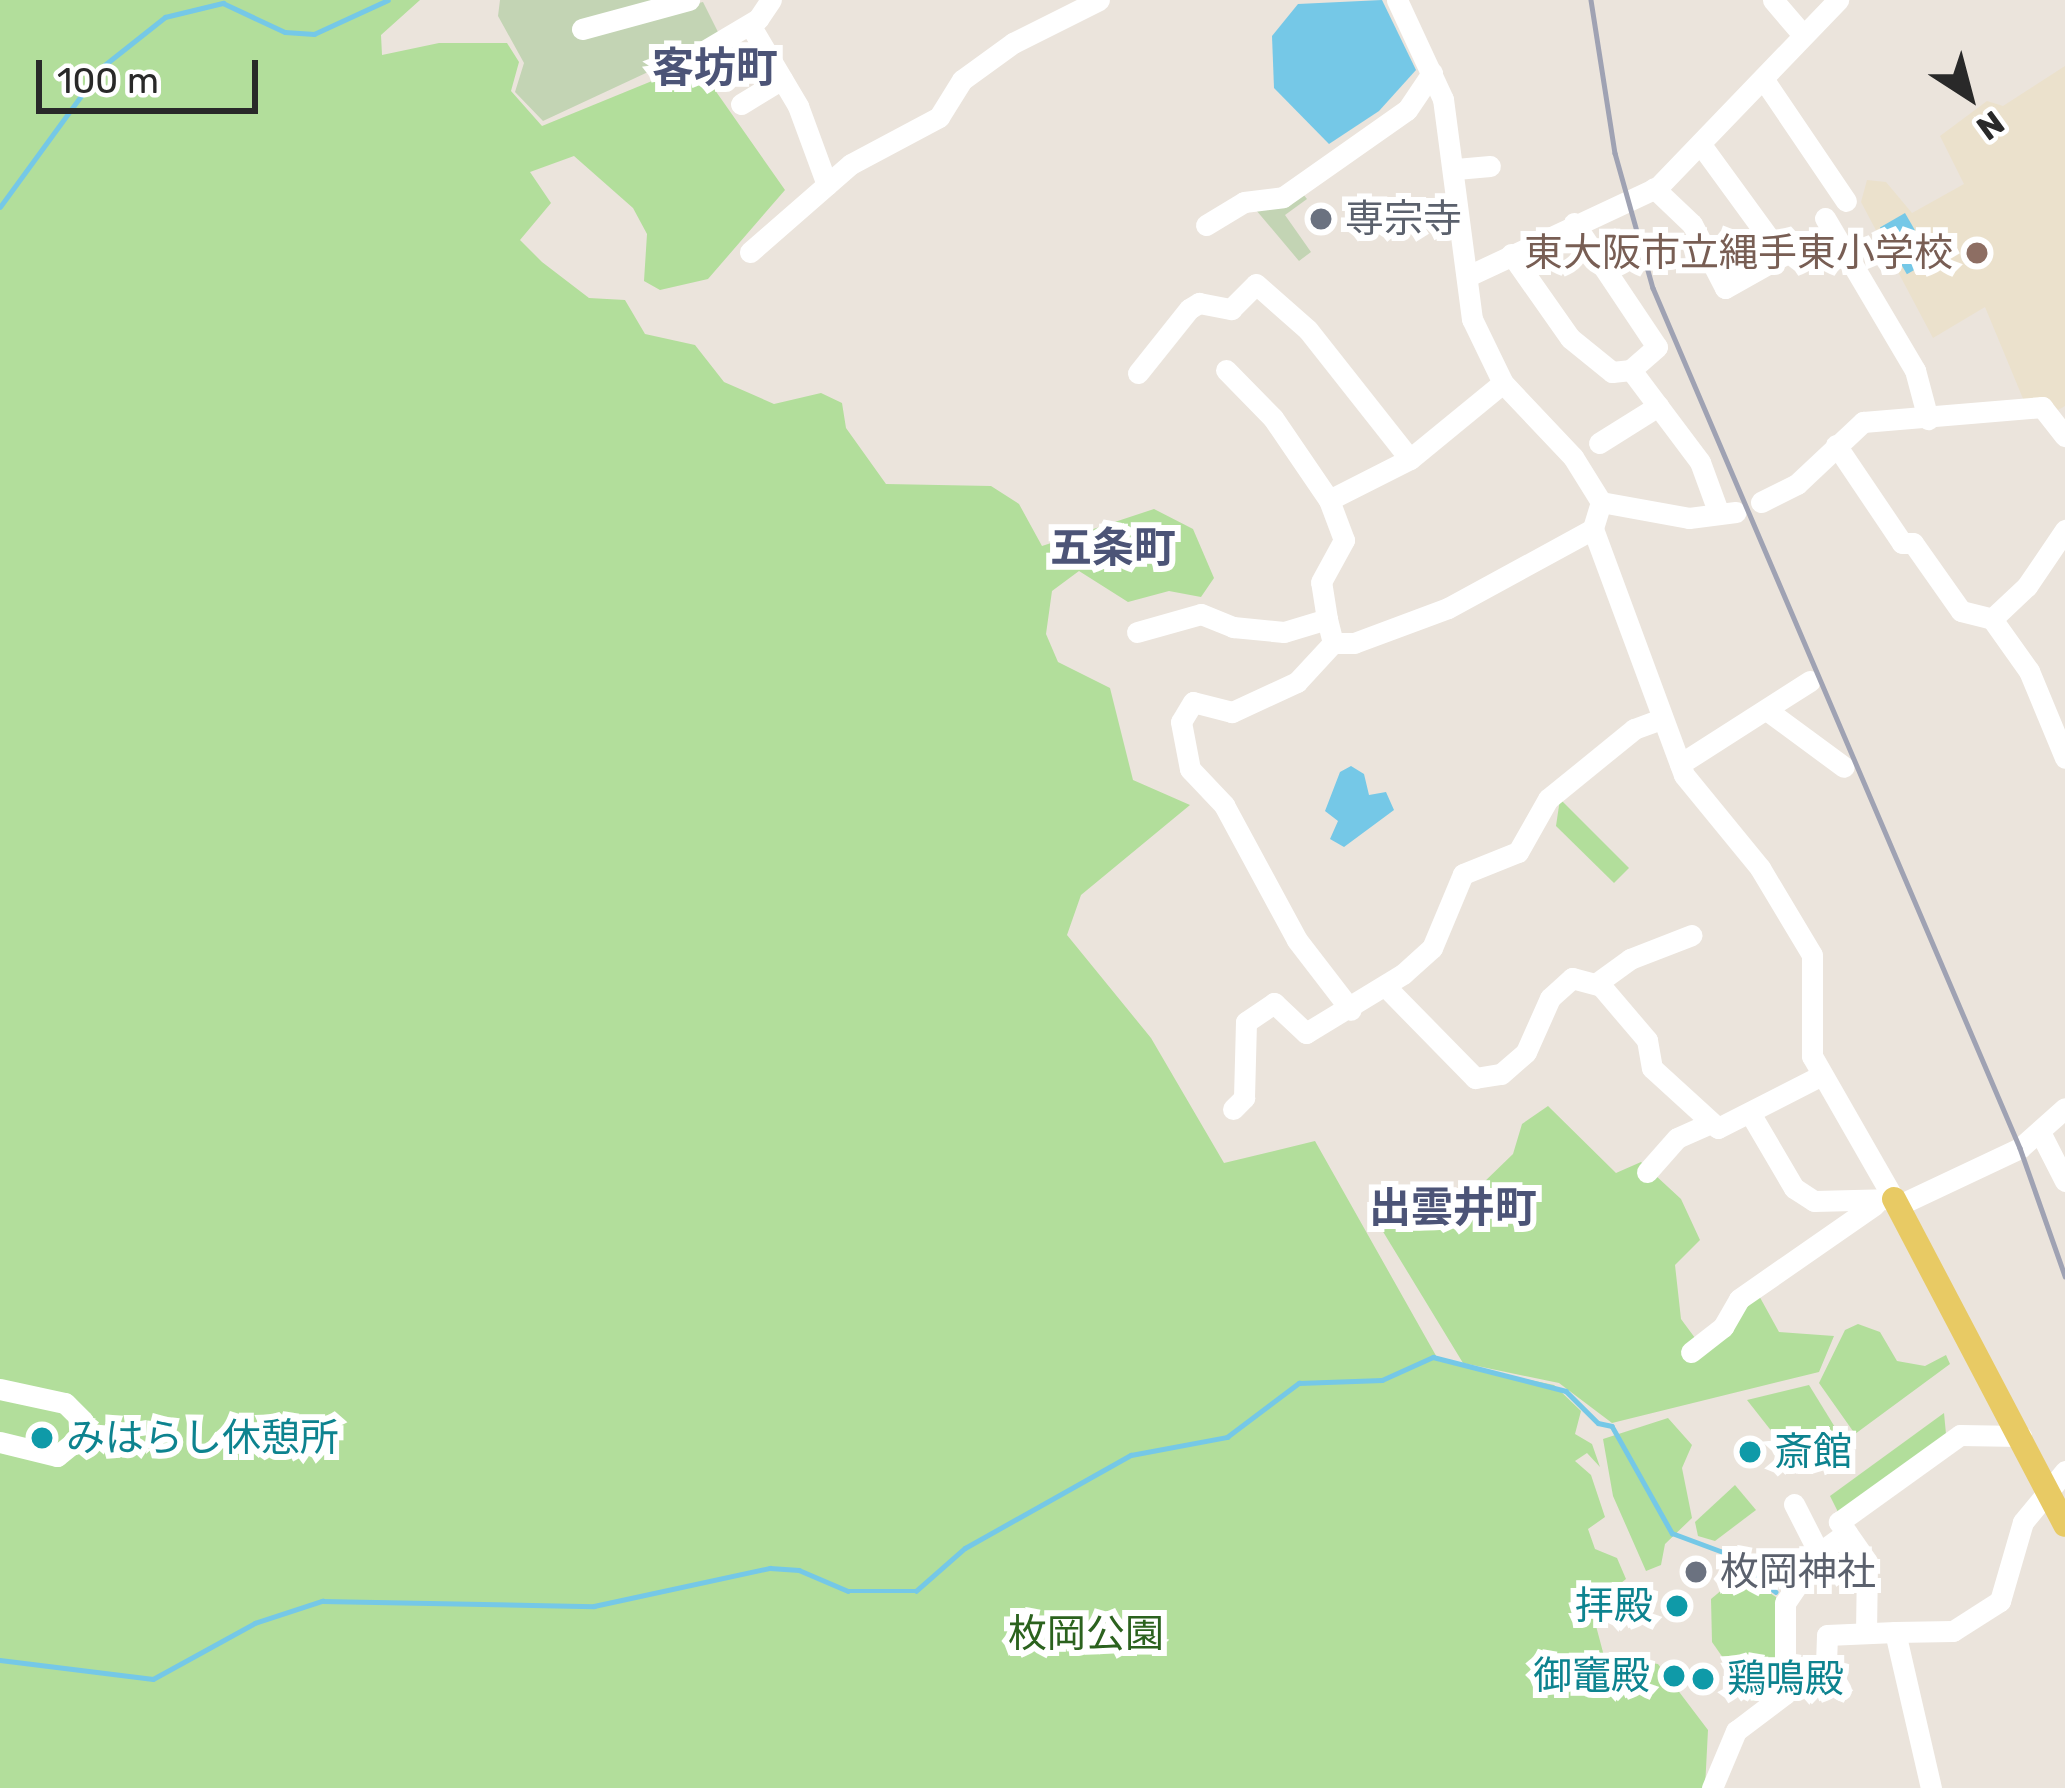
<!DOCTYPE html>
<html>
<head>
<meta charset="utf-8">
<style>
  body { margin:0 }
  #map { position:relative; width:2065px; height:1788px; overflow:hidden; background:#ebe4dc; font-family:Rubik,"Noto Sans JP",sans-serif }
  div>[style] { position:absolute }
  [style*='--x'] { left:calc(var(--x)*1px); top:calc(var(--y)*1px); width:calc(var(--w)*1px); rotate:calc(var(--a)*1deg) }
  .education>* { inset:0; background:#ebe1cc }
  .green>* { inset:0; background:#b2de9b }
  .cemetery>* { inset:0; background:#c3d4b4 }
  .water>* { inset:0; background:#75c8e7; transform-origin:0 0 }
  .stream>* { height:4.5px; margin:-2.25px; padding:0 2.25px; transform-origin:2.25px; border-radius:2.25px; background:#75c8e7 }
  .minor>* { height:21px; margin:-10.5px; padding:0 10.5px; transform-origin:10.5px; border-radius:10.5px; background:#fff }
  .major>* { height:24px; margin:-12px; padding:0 12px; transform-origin:12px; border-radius:12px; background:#e8ca64 }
  .rail>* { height:4.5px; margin:-2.25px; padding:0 2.25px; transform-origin:2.25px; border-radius:2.25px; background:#9fa2b3 }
  .dots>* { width:33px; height:33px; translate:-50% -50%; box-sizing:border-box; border:6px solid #fff; border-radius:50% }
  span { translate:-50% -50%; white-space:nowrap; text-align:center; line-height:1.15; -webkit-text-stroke:12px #fff; paint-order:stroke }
  .worship-label { font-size:39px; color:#5b616d }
  .left { translate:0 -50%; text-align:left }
  .education-label { font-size:39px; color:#785e54 }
  .right { translate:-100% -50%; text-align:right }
  .culture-label { font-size:39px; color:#0d838f }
  .park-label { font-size:39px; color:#2b621e }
  .neighbourhood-label { font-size:42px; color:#4c5477; font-weight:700 }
  .north { position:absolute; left:1909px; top:36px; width:120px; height:120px; -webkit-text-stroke:9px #fff; paint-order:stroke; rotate:144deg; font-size:33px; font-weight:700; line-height:48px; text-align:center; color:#292929 }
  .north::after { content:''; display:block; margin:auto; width:42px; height:54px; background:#292929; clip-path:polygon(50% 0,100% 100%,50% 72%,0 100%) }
  .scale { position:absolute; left:36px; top:60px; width:222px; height:54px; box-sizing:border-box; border:6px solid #292929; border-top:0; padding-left:15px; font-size:36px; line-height:42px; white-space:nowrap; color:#292929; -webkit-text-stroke:9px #fff; paint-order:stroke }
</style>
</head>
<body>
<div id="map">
  <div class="education">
    <i style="clip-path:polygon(2065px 66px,2065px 406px,2058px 410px,2024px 401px,1985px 307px,1933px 338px,1861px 202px,1867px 180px,1886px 182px,1912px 213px,1964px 184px,1940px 136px,1987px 101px,2003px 106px)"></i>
  </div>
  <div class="green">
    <i style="clip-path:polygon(0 0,420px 0,381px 35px,382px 55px,439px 43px,507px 43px,519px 62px,511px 91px,542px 126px,696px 63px,785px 190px,708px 279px,660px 290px,644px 281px,647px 234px,633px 208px,574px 156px,530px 172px,551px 203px,520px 240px,542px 262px,589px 298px,625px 300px,645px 334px,695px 345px,724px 382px,774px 404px,821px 393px,842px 403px,846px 428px,886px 484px,991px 486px,1019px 504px,1042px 546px,1154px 509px,1193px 529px,1214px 578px,1201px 597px,1169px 591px,1128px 602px,1079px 571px,1052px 591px,1046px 634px,1058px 662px,1110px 688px,1133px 780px,1190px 805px,1081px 895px,1067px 935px,1151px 1038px,1224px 1163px,1315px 1141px,1439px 1361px,1554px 1385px,1581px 1411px,1575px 1434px,1592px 1444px,1600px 1467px,1587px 1453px,1575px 1461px,1591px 1475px,1605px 1517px,1588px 1529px,1595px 1549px,1617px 1558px,1626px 1579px,1591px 1607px,1604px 1656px,1658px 1664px,1708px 1730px,1705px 1788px,0 1788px)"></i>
    <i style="clip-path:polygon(1560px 799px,1629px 868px,1614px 883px,1556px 826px)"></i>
    <i style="clip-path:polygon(1548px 1106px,1616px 1173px,1641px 1162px,1681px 1199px,1700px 1240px,1675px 1265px,1681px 1319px,1695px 1338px,1757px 1292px,1779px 1332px,1834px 1336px,1819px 1372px,1612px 1423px,1559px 1383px,1463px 1363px,1368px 1207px,1381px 1197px,1411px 1214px,1426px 1212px,1463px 1186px,1481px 1185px,1513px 1154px,1522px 1124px)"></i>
    <i style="clip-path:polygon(1858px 1324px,1880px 1332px,1897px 1361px,1925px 1366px,1946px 1355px,1950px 1364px,1855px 1434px,1819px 1383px,1845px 1330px)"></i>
    <i style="clip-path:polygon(1809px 1385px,1841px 1437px,1802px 1470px,1747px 1400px)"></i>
    <i style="clip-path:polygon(1944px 1413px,1946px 1434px,1839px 1514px,1830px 1496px)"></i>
    <i style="clip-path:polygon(1668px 1418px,1692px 1445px,1682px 1468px,1692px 1518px,1665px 1544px,1661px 1565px,1646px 1571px,1613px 1496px,1603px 1439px)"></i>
    <i style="clip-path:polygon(1735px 1485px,1756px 1510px,1715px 1541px,1698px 1536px,1695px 1522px)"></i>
    <i style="clip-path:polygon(1741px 1574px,1776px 1597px,1784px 1667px,1770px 1700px,1753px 1701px,1712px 1642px,1711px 1599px)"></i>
  </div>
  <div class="cemetery">
    <i style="clip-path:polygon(500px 0,664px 0,673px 9px,703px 2px,721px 38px,543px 121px,515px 92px,524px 63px,498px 16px)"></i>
    <i style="clip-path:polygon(1299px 189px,1307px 199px,1285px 215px,1311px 252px,1299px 261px,1256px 210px)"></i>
  </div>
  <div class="water">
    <i style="clip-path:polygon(1382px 0,1416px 70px,1379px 111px,1329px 144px,1274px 88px,1272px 36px,1298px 4px)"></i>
    <i style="left:1905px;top:213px;width:54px;height:29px;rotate:60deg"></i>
    <i style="clip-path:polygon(1351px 766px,1364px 774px,1369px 795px,1386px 792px,1394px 810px,1344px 847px,1330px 839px,1338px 821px,1325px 811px,1340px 772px)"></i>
  </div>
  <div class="stream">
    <i style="--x:0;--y:207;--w:173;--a:-53.9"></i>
    <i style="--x:102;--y:67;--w:80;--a:-38.4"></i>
    <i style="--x:165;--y:17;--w:60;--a:-13.6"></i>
    <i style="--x:223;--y:3;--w:68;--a:25.1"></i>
    <i style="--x:285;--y:32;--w:29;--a:4"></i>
    <i style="--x:314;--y:34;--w:81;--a:-24.7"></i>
    <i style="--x:0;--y:1660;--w:154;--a:7.1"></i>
    <i style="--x:153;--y:1679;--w:116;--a:-28.8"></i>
    <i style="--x:255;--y:1623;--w:71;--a:-18.2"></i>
    <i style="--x:322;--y:1601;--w:272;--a:1.1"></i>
    <i style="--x:594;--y:1606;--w:180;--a:-12.2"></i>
    <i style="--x:770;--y:1568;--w:29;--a:4"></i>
    <i style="--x:799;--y:1570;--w:53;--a:23.2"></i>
    <i style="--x:848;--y:1591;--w:68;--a:0"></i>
    <i style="--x:916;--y:1591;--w:65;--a:-41.3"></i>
    <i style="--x:965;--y:1548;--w:190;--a:-29.3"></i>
    <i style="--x:1131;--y:1455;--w:98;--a:-10.6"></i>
    <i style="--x:1227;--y:1437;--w:90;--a:-36.9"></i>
    <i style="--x:1299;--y:1383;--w:83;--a:-2.1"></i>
    <i style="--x:1382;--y:1380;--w:56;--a:-24.3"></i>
    <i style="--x:1433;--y:1357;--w:137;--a:14.3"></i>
    <i style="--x:1566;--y:1391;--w:45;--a:45"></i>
    <i style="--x:1598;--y:1423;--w:14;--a:12"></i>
    <i style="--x:1612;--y:1426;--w:123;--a:60.7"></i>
    <i style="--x:1672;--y:1533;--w:54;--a:20.4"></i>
    <i style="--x:1723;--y:1552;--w:66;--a:37"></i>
  </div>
  <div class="minor">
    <i style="--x:1397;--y:0;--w:109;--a:65.1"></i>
    <i style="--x:1443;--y:99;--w:222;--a:82.5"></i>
    <i style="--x:1472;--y:319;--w:71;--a:64.2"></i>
    <i style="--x:1503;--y:383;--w:102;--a:46.6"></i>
    <i style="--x:1573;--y:457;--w:53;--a:58.1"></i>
    <i style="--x:1601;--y:502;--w:28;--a:107"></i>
    <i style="--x:1593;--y:529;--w:262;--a:69.7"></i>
    <i style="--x:1684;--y:775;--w:120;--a:50.7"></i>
    <i style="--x:1760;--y:868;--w:101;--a:59.1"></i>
    <i style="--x:1812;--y:955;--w:101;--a:90"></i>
    <i style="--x:1812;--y:1056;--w:165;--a:60.2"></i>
    <i style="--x:1894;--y:1199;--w:80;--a:178.6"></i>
    <i style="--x:1814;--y:1201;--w:24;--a:-147"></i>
    <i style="--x:1794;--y:1188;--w:87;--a:-120.4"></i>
    <i style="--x:1773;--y:0;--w:46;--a:49.4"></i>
    <i style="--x:750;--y:25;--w:94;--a:59.3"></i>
    <i style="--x:798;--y:106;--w:84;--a:69.8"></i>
    <i style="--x:582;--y:29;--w:111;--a:-15.2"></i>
    <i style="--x:699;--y:54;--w:69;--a:-30.7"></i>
    <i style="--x:758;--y:19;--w:23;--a:-56"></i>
    <i style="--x:1764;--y:80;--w:146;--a:55.9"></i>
    <i style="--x:741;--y:104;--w:48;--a:-31.4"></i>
    <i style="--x:1456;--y:169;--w:34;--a:-5"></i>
    <i style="--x:1654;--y:188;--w:52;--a:43.5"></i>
    <i style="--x:1692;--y:224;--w:72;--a:62.7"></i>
    <i style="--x:1725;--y:288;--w:65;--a:-29.3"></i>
    <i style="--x:1782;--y:256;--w:137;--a:-126.1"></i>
    <i style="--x:1825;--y:218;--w:177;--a:59.4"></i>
    <i style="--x:1915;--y:370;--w:51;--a:75.1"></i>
    <i style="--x:1574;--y:223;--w:149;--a:56.2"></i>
    <i style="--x:1657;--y:347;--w:35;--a:139"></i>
    <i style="--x:1631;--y:370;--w:115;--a:53.1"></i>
    <i style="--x:1700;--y:462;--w:55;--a:69.9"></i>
    <i style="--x:1206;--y:225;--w:44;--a:-31.2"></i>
    <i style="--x:1244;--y:202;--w:39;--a:-7"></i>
    <i style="--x:1283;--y:197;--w:151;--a:-35.1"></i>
    <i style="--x:1407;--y:110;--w:45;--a:-56"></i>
    <i style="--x:750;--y:252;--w:134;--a:-41.1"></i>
    <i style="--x:851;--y:164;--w:100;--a:-28.1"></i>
    <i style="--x:939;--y:117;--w:44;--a:-58.1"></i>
    <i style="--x:962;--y:80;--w:63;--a:-36"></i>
    <i style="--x:1013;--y:43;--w:96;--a:-26.6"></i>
    <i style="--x:1511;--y:254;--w:103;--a:54.9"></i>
    <i style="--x:1570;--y:338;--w:54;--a:39"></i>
    <i style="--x:1612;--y:372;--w:19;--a:-6"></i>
    <i style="--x:1468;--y:276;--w:210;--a:-25.1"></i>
    <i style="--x:1658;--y:187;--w:260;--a:-46.1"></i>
    <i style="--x:1226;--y:370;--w:67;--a:45.6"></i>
    <i style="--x:1273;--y:418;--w:99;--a:55.7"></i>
    <i style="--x:1138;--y:373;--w:82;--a:-51.4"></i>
    <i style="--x:1189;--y:309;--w:12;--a:-31"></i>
    <i style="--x:1199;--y:303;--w:33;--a:11"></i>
    <i style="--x:1231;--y:309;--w:35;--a:-45"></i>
    <i style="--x:1256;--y:284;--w:69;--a:41.5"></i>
    <i style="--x:1308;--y:330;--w:164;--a:51.7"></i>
    <i style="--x:1599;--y:443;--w:70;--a:-32.1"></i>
    <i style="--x:1836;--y:445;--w:118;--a:56"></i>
    <i style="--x:1902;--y:543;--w:11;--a:0"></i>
    <i style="--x:1913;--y:543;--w:83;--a:54.8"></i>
    <i style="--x:1961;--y:611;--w:32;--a:14"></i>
    <i style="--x:1992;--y:619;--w:64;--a:54.6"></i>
    <i style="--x:2029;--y:671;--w:94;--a:67.5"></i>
    <i style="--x:1601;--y:502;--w:89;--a:10.3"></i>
    <i style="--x:1689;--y:518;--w:47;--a:-7.3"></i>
    <i style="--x:1761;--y:502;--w:40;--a:-26.6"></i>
    <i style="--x:1797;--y:484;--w:91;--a:-43.2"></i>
    <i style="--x:1863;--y:422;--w:180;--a:-4.8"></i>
    <i style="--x:2042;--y:407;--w:37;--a:52"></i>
    <i style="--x:1327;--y:619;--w:25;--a:76"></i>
    <i style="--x:1333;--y:643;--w:53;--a:132.7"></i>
    <i style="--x:1297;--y:682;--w:72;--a:155.2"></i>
    <i style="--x:1232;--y:712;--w:40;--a:-165.6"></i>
    <i style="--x:1193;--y:702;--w:23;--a:121"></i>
    <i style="--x:1181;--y:722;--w:48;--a:79.2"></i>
    <i style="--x:1190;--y:769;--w:50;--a:46.6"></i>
    <i style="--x:1224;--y:805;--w:153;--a:61.6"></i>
    <i style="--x:1297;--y:940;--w:88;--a:52.4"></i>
    <i style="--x:1992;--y:619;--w:48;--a:-43.3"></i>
    <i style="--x:2027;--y:586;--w:68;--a:-55.8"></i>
    <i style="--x:1137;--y:632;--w:66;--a:-15.7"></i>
    <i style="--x:1201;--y:614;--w:35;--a:22"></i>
    <i style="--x:1233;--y:627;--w:51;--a:5.6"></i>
    <i style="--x:1284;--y:632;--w:45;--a:-16.8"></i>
    <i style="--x:1327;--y:619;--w:37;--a:-99"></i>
    <i style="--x:1321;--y:582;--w:48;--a:-61.3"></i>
    <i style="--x:1344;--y:540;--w:43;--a:-110.6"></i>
    <i style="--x:1329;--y:500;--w:91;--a:-26.8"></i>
    <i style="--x:1410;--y:459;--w:120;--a:-39.3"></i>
    <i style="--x:1333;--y:643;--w:21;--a:0"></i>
    <i style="--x:1354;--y:643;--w:100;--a:-20.4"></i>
    <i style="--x:1448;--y:608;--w:165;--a:-28.6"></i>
    <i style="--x:1768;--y:711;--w:94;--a:36.4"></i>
    <i style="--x:1680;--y:764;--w:154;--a:-32.6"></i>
    <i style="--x:1597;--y:983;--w:41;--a:-36"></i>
    <i style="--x:1630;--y:959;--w:66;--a:-21.2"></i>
    <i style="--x:1385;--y:986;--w:129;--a:45.6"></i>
    <i style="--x:1475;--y:1078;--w:26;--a:-9"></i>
    <i style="--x:1501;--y:1074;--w:33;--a:-41"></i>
    <i style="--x:1526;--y:1052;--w:59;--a:-66"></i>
    <i style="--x:1550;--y:998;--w:30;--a:-42"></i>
    <i style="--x:1572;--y:978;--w:30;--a:15"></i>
    <i style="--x:1601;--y:986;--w:71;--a:49.6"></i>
    <i style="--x:1647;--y:1040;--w:28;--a:80"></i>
    <i style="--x:1652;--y:1068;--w:89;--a:42.3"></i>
    <i style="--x:1718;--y:1128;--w:114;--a:-27"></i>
    <i style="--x:1233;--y:1109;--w:16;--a:-45"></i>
    <i style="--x:1244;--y:1098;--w:76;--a:-88.5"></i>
    <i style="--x:1246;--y:1022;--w:34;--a:-34"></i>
    <i style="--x:1274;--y:1003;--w:44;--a:43.2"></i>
    <i style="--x:1306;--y:1033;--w:114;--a:-31.3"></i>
    <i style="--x:1403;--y:974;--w:39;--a:-42"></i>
    <i style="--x:1432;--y:948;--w:80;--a:-67.3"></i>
    <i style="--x:1463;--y:874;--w:59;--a:-21.8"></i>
    <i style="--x:1518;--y:852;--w:61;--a:-60.5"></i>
    <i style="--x:1548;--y:799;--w:111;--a:-39.1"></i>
    <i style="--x:1634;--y:729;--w:30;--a:-20"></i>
    <i style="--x:2040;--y:1132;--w:55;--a:63"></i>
    <i style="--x:1647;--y:1172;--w:45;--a:-48.6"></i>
    <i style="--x:1677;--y:1138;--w:36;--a:-24"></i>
    <i style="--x:1897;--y:1206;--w:136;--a:-25.2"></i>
    <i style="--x:2020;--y:1148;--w:60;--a:-41.6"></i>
    <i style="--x:1691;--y:1352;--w:41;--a:-38"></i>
    <i style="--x:1723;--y:1327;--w:32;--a:-60"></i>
    <i style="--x:1739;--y:1299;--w:165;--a:-34.8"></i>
    <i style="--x:0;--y:1389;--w:66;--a:12.2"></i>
    <i style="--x:65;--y:1403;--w:25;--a:45"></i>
    <i style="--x:83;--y:1421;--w:19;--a:106"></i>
    <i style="--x:78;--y:1439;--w:27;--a:141"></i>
    <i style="--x:57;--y:1456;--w:59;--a:-166.2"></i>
    <i style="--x:1794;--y:1504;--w:55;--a:63"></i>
    <i style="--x:1847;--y:1533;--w:35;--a:55"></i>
    <i style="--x:1867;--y:1562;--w:70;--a:90.8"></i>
    <i style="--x:1841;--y:1690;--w:30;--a:-120"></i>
    <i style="--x:1826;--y:1664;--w:29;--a:-88"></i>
    <i style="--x:1827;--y:1635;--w:68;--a:-2.5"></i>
    <i style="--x:1712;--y:1788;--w:62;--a:-67.2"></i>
    <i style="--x:1736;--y:1731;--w:61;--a:-37.1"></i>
    <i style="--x:1785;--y:1694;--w:91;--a:-90"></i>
    <i style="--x:1785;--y:1603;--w:60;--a:-55.8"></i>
    <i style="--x:1819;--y:1553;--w:34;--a:-36"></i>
    <i style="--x:1847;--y:1533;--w:14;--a:-126"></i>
    <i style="--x:1839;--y:1522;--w:149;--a:-35.7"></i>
    <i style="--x:1960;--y:1435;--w:61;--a:0.9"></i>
    <i style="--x:1931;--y:1788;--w:160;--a:-103"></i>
    <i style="--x:1895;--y:1632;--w:58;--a:-1"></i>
    <i style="--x:1953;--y:1631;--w:56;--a:-32.6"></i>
    <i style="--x:2000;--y:1601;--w:82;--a:-73.8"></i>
    <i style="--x:2023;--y:1522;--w:66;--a:-50.5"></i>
  </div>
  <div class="major">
    <i style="--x:1894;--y:1199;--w:368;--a:62.3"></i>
  </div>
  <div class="rail">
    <i style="--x:1591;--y:0;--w:155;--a:81.1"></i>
    <i style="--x:1615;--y:153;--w:140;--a:74.3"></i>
    <i style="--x:1653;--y:288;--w:935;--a:66.89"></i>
    <i style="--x:2020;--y:1148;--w:136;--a:70.6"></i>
  </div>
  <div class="dots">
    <i style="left:1321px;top:219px;background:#6b7280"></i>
    <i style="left:1977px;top:253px;background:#8d6e63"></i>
    <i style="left:42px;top:1438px;background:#0f9aa8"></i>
    <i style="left:1750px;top:1452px;background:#0f9aa8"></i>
    <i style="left:1696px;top:1572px;background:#6b7280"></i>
    <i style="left:1677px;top:1606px;background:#0f9aa8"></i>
    <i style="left:1674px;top:1676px;background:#0f9aa8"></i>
    <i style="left:1703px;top:1679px;background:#0f9aa8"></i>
  </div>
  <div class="worship-label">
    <span class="left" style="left:1345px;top:219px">専宗寺</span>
    <span class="left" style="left:1720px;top:1572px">枚岡神社</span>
  </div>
  <div class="education-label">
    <span class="right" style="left:1953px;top:253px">東大阪市立縄手東小学校</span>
  </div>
  <div class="culture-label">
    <span class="left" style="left:66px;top:1438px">みはらし休憩所</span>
    <span class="left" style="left:1774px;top:1452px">斎館</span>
    <span class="right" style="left:1653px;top:1606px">拝殿</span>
    <span class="right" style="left:1650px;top:1676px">御竈殿</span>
    <span class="left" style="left:1727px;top:1679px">鶏鳴殿</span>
  </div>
  <div class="park-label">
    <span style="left:1086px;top:1634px">枚岡公園</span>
  </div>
  <div class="neighbourhood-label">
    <span style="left:715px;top:68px">客坊町</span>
    <span style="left:1113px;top:548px">五条町</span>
    <span style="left:1453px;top:1208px">出雲井町</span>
  </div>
  <div class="north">N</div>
  <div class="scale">100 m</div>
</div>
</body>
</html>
